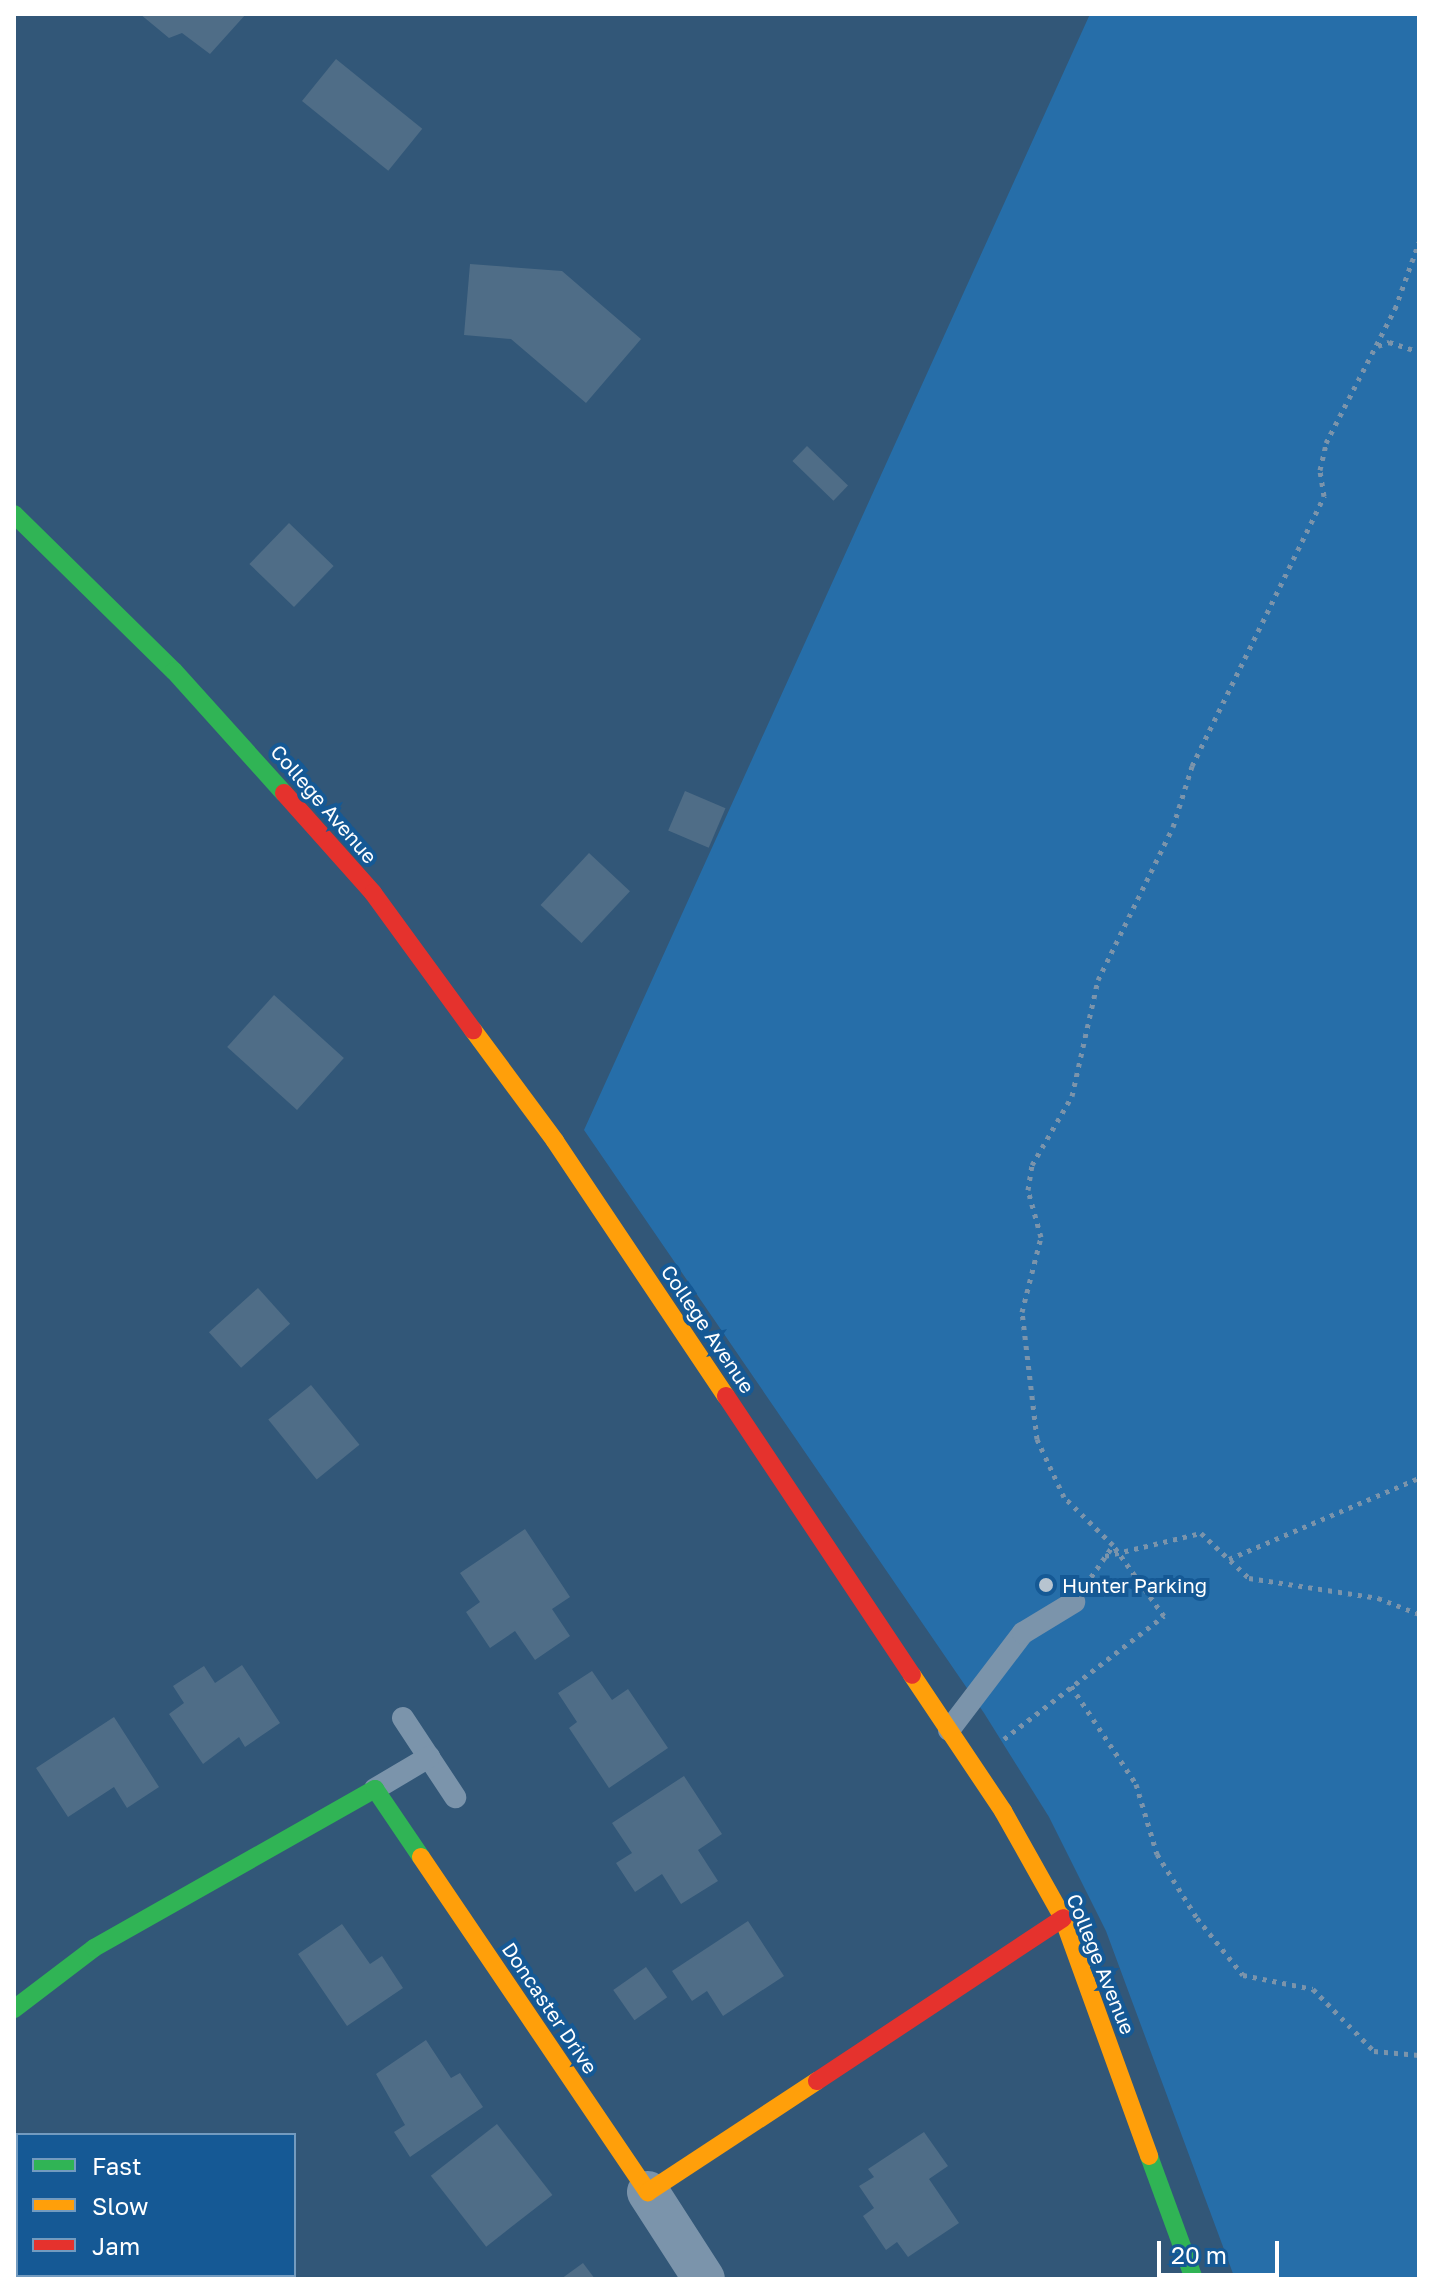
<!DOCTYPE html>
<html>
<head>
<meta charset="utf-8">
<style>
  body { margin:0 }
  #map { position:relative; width:1433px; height:2293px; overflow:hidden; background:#325778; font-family:"Golos Text",sans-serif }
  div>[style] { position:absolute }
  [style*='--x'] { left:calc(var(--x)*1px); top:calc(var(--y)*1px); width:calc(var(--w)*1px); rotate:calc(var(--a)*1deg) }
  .green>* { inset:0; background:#266ea9 }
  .building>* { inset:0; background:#4f6d87; transform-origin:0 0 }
  .path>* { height:5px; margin-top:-2.5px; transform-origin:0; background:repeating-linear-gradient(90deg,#7b94ab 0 4px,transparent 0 10px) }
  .lane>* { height:22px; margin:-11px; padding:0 11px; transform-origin:11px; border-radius:11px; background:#7b94ab }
  .street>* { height:42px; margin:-21px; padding:0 21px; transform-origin:21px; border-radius:21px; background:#7b94ab }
  .fast>* { height:18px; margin:-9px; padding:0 9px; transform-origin:9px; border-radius:9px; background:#30b455 }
  .slow>* { height:18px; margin:-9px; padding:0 9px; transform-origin:9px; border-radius:9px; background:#ff9f0a }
  .jam>* { height:18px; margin:-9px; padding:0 9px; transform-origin:9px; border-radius:9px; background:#e5322d }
  .dots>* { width:22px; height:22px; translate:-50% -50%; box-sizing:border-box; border:4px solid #155995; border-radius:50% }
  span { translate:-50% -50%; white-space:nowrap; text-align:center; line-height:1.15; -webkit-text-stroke:8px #155995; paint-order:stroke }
  .street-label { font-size:20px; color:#fff }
  .poi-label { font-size:20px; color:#fff }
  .left { translate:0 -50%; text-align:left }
  .frame { position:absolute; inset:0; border:16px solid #fff; pointer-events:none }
  .legend { position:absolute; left:16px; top:2133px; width:280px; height:144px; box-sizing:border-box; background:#155995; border:2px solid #739bbf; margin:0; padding:10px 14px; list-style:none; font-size:24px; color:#fff }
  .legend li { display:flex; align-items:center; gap:16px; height:40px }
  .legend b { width:40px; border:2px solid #739bbf }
  .scale { position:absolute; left:1157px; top:2241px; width:122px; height:36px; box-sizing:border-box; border:4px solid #fff; border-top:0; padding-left:10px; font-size:24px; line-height:28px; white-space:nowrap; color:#fff; -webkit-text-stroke:6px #155995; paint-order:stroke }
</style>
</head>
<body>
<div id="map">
  <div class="green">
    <i style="clip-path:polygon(1090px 14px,1419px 14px,1419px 2279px,1235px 2279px,1106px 1931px,1049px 1817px,984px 1713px,584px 1130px)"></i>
  </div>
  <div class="building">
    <i style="clip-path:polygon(140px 14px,246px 14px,210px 54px,182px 33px,169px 38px)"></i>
    <i style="left:336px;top:59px;width:111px;height:54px;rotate:39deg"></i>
    <i style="clip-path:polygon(470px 264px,562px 271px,641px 339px,586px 403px,511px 339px,464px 335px)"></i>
    <i style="left:807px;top:446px;width:57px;height:21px;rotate:44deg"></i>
    <i style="left:289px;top:523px;width:62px;height:57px;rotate:44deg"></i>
    <i style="left:685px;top:791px;width:44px;height:43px;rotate:23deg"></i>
    <i style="left:589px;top:853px;width:56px;height:71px;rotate:43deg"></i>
    <i style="left:274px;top:995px;width:94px;height:70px;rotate:42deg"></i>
    <i style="left:258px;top:1288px;width:48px;height:66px;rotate:48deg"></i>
    <i style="left:311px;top:1385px;width:77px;height:55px;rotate:51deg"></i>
    <i style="clip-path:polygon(525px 1529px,570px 1597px,552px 1609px,570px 1636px,535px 1660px,515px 1631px,490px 1648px,466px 1612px,480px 1602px,460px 1573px)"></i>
    <i style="clip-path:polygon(242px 1665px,280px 1723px,245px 1747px,239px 1737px,203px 1764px,169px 1714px,184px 1703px,173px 1686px,204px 1666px,215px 1683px)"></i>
    <i style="clip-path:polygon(592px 1671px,612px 1700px,628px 1689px,668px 1748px,609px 1788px,569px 1728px,577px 1722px,558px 1693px)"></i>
    <i style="clip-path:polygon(114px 1717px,159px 1787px,127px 1808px,114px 1787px,68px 1817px,36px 1768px)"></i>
    <i style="clip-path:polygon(684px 1776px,722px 1834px,698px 1850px,718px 1881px,681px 1904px,662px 1874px,635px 1892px,616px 1863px,632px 1853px,612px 1823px)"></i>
    <i style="clip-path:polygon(748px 1921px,784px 1976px,723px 2016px,707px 1991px,692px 2001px,672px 1971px)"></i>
    <i style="clip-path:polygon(342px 1924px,370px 1964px,382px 1956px,403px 1988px,347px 2026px,298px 1954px)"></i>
    <i style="left:646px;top:1967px;width:37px;height:40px;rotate:55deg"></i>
    <i style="clip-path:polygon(426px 2040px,451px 2078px,460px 2073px,483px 2107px,410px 2157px,394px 2132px,405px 2125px,376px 2074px)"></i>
    <i style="left:497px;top:2124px;width:90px;height:84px;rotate:52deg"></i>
    <i style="clip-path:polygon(924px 2132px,948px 2166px,929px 2179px,959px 2223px,908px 2257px,897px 2242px,886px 2250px,863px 2216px,874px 2208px,859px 2186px,874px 2177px,868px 2169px)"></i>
    <i style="clip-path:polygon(583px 2263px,595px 2279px,561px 2279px)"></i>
  </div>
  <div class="path">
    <i style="--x:1378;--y:346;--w:12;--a:-20"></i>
    <i style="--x:1389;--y:342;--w:32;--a:18"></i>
    <i style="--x:1105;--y:1556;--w:99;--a:-13.5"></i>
    <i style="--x:1201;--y:1533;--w:66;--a:43.2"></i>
    <i style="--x:1249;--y:1578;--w:131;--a:8.8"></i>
    <i style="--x:1378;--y:1598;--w:44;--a:21.3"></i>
    <i style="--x:1229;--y:1559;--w:207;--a:-23.1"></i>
    <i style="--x:1091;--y:1577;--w:39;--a:-55"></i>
    <i style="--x:1071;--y:1686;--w:118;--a:56.4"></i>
    <i style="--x:1136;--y:1784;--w:73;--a:73.3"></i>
    <i style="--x:1157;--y:1854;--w:75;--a:58"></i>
    <i style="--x:1197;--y:1918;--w:73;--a:51.1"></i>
    <i style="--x:1243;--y:1975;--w:71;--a:11.3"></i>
    <i style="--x:1313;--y:1989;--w:87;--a:45.5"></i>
    <i style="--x:1374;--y:2051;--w:45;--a:5.1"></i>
    <i style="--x:1004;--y:1739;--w:202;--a:-37.6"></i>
    <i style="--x:1164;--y:1616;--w:87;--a:-125.7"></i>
    <i style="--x:1113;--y:1545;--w:69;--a:-135.6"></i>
    <i style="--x:1064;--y:1497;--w:64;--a:-115"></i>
    <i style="--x:1037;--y:1439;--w:128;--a:-96.7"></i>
    <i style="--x:1022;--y:1312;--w:77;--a:-75.8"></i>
    <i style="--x:1041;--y:1237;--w:49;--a:-105.5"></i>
    <i style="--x:1028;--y:1190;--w:25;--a:-81"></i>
    <i style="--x:1032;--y:1165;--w:80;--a:-59.9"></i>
    <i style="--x:1072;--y:1096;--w:119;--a:-77.4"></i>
    <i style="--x:1098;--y:980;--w:170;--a:-63.9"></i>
    <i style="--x:1173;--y:827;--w:64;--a:-72.7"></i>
    <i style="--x:1192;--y:766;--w:301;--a:-63.9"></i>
    <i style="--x:1324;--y:496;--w:26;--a:-99"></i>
    <i style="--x:1320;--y:470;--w:28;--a:-77"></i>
    <i style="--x:1326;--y:443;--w:151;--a:-62.8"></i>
    <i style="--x:1395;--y:309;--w:71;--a:-70.3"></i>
  </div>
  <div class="lane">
    <i style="--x:403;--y:1718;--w:95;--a:56.6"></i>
    <i style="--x:949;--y:1730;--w:122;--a:-52.7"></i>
    <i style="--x:1023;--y:1633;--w:60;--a:-31.3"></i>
    <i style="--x:375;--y:1789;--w:63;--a:-30.7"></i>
  </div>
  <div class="street">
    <i style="--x:648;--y:2192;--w:103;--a:57.2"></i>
  </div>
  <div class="fast">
    <i style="--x:14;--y:514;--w:224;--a:44.5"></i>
    <i style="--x:174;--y:671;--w:164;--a:48"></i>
    <i style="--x:14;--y:2009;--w:101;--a:-37.3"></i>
    <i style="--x:94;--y:1948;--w:323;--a:-29.5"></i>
    <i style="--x:375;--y:1789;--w:82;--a:55.9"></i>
    <i style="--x:1149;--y:2156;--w:131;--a:69.9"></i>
  </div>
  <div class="slow">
    <i style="--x:473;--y:1030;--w:138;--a:53.5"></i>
    <i style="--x:555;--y:1141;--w:307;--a:56.2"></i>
    <i style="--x:912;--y:1675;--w:164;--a:56.2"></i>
    <i style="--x:1003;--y:1811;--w:123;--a:60.7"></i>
    <i style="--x:1063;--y:1918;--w:253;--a:70.1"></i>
    <i style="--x:421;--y:1857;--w:405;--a:55.9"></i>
    <i style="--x:648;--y:2192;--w:202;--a:-33.3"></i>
  </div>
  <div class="jam">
    <i style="--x:284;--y:793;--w:134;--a:48.3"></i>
    <i style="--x:373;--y:893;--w:170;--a:53.9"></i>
    <i style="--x:726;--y:1396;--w:335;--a:56.3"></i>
    <i style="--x:817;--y:2081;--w:295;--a:-33.5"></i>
  </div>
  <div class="dots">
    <i style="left:1046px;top:1585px;background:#b7c4d0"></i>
  </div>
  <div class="street-label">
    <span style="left:324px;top:804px;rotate:49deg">College Avenue</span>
    <span style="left:708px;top:1329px;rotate:56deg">College Avenue</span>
    <span style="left:1101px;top:1964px;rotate:68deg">College Avenue</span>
    <span style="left:550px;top:2008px;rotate:56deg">Doncaster Drive</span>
  </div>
  <div class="poi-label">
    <span class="left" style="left:1062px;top:1585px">Hunter Parking</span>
  </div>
  <div class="frame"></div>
  <ul class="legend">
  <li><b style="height:10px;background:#30b455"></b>Fast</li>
  <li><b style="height:10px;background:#ff9f0a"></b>Slow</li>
  <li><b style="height:10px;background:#e5322d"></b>Jam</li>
  </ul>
  <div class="scale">20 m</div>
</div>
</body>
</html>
